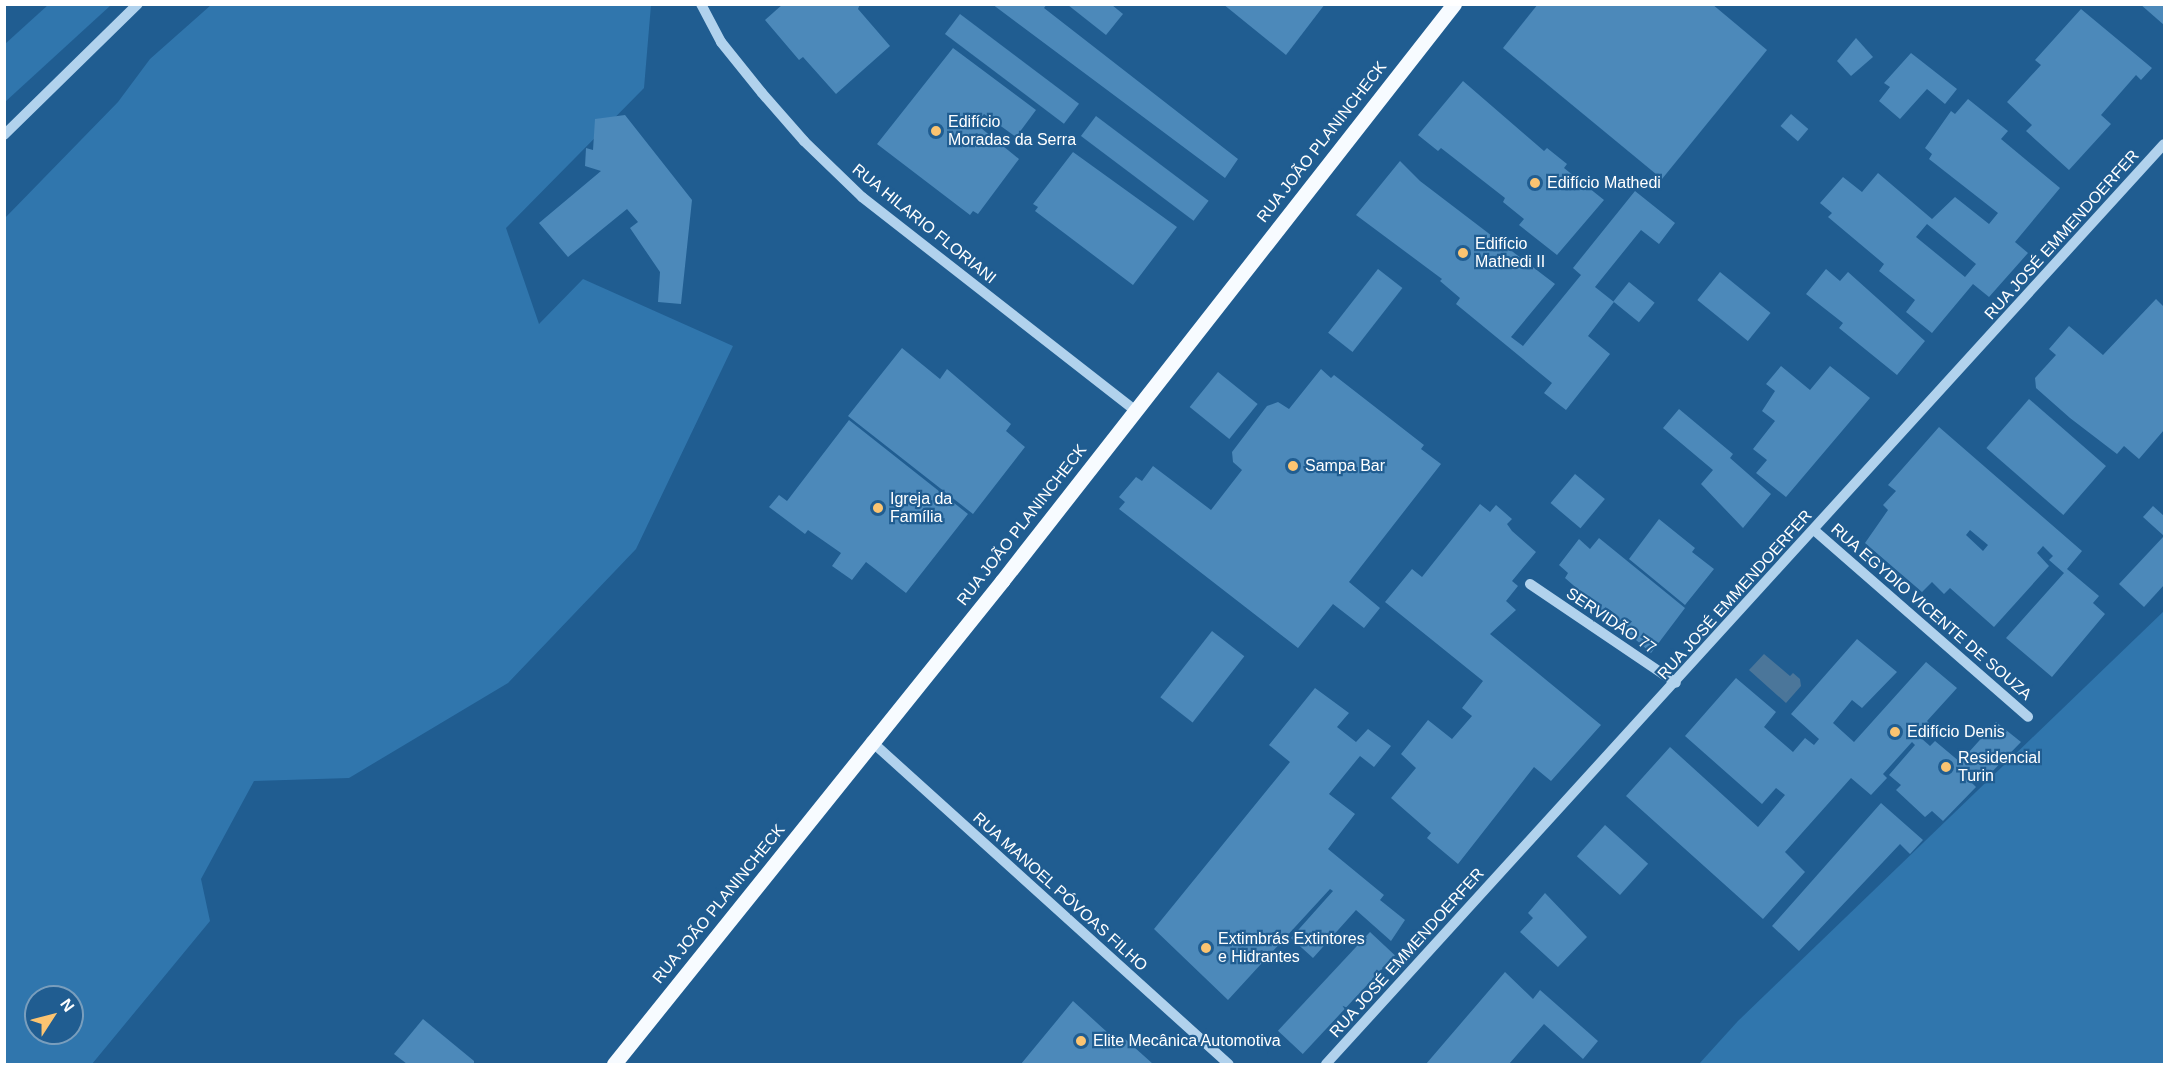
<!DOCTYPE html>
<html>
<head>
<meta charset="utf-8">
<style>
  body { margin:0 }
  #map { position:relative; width:2169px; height:1069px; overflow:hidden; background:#205d91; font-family:Helvetica,sans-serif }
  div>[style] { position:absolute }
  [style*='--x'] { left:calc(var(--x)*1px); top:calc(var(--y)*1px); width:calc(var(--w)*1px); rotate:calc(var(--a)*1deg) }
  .green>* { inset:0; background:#3076ad }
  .water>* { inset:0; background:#4b769a }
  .building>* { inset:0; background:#4c89ba; transform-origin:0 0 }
  .minor>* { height:10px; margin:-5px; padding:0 5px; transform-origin:5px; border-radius:5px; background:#b1d2ed }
  .major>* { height:15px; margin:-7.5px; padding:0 7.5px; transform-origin:7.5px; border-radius:7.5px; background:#f7fbff }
  .dots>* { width:16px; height:16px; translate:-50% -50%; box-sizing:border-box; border:3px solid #205d91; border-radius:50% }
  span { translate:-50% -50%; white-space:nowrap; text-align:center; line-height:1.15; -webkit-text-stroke:4.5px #205d91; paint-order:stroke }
  .poi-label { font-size:16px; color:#fff }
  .left { translate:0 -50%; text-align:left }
  .street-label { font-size:16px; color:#fff }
  .frame { position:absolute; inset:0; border:6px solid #fff; pointer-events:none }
  .north { position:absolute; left:24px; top:985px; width:60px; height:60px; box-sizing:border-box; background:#205d91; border:2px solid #799ebd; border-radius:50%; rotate:54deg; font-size:16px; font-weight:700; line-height:24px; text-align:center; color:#fff }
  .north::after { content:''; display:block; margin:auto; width:21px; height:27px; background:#fbc471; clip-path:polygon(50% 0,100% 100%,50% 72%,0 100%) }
</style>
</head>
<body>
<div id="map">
  <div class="green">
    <i style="clip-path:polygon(48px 5px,111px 5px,5px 102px,5px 44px)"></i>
    <i style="clip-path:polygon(evenodd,211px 5px,651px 5px,644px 88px,506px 228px,539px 324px,583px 279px,733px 346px,636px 549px,508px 683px,349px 778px,254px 781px,201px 879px,210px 921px,92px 1064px,5px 1064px,4px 219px,118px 102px,150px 59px,211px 5px,36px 997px,72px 997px,72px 1033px,36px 1033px,36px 997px)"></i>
    <i style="clip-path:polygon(2164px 611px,2164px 1064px,1699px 1064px,1738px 1021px)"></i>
  </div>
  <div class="water">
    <i style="clip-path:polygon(1764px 654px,1790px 676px,1793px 673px,1800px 679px,1801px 686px,1786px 703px,1749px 670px)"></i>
  </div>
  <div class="building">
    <i style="clip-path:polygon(783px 4px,860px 4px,858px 9px,890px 46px,836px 94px,803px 57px,799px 60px,765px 20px)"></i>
    <i style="clip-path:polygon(992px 4px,1047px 4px,1044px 8px,1238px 159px,1225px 178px)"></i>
    <i style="clip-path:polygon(1223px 4px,1325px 4px,1286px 55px)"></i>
    <i style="clip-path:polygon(1538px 4px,1712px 4px,1767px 50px,1662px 179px,1503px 48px)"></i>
    <i style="clip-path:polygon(2140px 4px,2164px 4px,2164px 25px)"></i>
    <i style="clip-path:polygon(1068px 5px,1112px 5px,1123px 14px,1106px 35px)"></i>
    <i style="clip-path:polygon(2081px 9px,2152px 68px,2141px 80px,2136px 75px,2101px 115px,2111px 124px,2069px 170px,2026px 131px,2032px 125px,2007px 102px,2041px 65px,2035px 60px)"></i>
    <i style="left:960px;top:14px;width:149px;height:25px;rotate:37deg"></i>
    <i style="clip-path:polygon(1856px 38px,1873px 57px,1851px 76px,1837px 61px)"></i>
    <i style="clip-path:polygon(953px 48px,1036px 110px,1016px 137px,984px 114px,976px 124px,1019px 159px,978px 214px,973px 211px,970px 215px,877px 144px)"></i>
    <i style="clip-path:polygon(1911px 53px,1957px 89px,1945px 104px,1927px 89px,1900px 119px,1879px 101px,1890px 87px,1884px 83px)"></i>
    <i style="clip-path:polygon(1463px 81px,1544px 151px,1547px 148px,1567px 164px,1564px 168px,1604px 200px,1557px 255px,1519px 225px,1524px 219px,1503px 202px,1505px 198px,1441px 148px,1438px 151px,1418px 135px)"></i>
    <i style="clip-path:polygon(evenodd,1968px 99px,2008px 131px,2001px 139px,2060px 188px,2015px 242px,2028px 253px,1989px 297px,1973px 284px,1932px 333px,1906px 312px,1915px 300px,1879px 271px,1884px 264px,1828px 217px,1832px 213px,1820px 203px,1843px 177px,1862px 192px,1878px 173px,1932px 219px,1955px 197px,1989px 224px,1998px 213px,1929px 159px,1932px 154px,1925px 148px,1951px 111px,1955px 114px,1968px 99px,1927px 224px,1976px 264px,1965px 277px,1916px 237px,1927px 224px)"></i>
    <i style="left:1791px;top:114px;width:23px;height:16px;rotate:41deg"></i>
    <i style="clip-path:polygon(625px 115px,692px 200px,681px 304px,658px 302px,660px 272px,630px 228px,638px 222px,627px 209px,568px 257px,539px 223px,601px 171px,585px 166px,586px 148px,593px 150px,595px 119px)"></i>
    <i style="left:1096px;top:116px;width:141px;height:25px;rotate:37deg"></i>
    <i style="clip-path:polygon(1073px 152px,1177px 227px,1133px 285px,1035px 211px,1038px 207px,1033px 204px)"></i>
    <i style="clip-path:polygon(1400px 161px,1420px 181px,1555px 284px,1511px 337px,1523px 346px,1581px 275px,1573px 268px,1635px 191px,1675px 223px,1659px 244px,1641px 230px,1595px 287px,1614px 302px,1588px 336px,1610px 354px,1566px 410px,1544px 393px,1552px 383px,1456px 304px,1460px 298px,1440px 281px,1442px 279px,1356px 215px)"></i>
    <i style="left:1378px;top:269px;width:31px;height:81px;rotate:38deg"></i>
    <i style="clip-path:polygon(1826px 269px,1840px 281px,1848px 272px,1925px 341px,1897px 375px,1839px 328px,1843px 323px,1806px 294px)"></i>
    <i style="left:1720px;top:272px;width:65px;height:36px;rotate:39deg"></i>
    <i style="left:1629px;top:282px;width:33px;height:25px;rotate:39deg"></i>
    <i style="clip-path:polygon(2156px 299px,2164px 307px,2164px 430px,2139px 459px,2124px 446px,2117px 454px,2070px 418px,2036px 388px,2035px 378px,2056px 355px,2049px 349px,2069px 326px,2103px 355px)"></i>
    <i style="clip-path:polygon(902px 348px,940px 379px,947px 369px,1011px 424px,1006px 431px,1025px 447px,973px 514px,848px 416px)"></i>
    <i style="clip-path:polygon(1781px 366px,1810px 390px,1830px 366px,1870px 398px,1786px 497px,1756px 473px,1767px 460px,1753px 449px,1775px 421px,1762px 411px,1775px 391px,1766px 384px)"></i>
    <i style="clip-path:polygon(1321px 369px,1331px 378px,1334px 375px,1424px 445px,1421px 449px,1441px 464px,1349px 582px,1380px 608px,1364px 628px,1333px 604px,1298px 648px,1119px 509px,1125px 502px,1119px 497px,1136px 477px,1142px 481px,1153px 466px,1211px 510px,1242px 470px,1233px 462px,1232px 452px,1267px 406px,1278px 402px,1289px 409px)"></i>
    <i style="left:1218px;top:372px;width:51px;height:45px;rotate:39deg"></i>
    <i style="left:2029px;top:399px;width:102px;height:65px;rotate:41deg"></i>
    <i style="clip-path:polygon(1679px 409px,1733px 454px,1730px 458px,1771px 494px,1743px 528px,1701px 484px,1713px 470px,1663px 428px)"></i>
    <i style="clip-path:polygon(849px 420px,968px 514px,906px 593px,866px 562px,852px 580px,832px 566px,841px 553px,808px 530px,805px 534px,769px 507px,779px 495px,787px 501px)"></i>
    <i style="clip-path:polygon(evenodd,1939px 427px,2082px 551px,2067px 569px,2099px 596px,2093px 603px,2105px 614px,2052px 677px,2006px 638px,2064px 573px,2049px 560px,2053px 556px,2043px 546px,2037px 553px,2049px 566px,1994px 627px,1950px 588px,1944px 594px,1932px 582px,1922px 592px,1865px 543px,1888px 510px,1883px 505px,1896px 491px,1888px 485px,1939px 427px,1970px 530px,1988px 545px,1983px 551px,1966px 535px,1970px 530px)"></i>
    <i style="left:1575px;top:474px;width:39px;height:38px;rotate:40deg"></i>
    <i style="clip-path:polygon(1480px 504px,1490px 512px,1496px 505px,1512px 519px,1507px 524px,1512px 531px,1536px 552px,1512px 581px,1518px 586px,1506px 601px,1516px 610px,1490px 634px,1601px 725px,1551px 781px,1534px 767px,1458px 864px,1427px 838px,1431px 833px,1391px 798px,1416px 768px,1401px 754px,1428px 720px,1452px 739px,1472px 716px,1462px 708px,1483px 681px,1385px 602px,1412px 569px,1422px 577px)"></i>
    <i style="clip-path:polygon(2153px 506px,2164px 516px,2164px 536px,2143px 517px)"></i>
    <i style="clip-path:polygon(1659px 519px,1695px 548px,1692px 552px,1714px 569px,1685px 605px,1629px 559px)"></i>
    <i style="clip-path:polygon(2164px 536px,2164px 585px,2144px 607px,2119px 584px)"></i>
    <i style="clip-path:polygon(1599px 538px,1685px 608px,1651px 653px,1565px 578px,1568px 573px,1559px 565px,1579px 539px,1590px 549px)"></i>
    <i style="left:1212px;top:631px;width:41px;height:84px;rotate:38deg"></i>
    <i style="clip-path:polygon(1857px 639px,1897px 672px,1862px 708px,1852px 700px,1833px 723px,1854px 742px,1926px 662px,1957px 688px,1927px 721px,1932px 726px,1921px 738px,1930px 746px,1935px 741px,1960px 762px,1996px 722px,2021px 742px,1982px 782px,1970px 772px,1966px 777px,1976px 787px,1943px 821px,1932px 811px,1925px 817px,1896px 790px,1901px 785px,1889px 775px,1915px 745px,1912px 742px,1883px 774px,1887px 778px,1871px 795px,1851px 778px,1785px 852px,1805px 872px,1763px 919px,1626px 796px,1670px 747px,1758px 827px,1785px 795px,1776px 788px,1762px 804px,1685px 736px,1736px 678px,1776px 712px,1764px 727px,1793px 752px,1805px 738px,1814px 745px,1819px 739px,1791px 714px)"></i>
    <i style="clip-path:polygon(1315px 688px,1349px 713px,1337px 727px,1356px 742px,1368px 729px,1391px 746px,1374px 767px,1360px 756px,1329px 794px,1355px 814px,1328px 849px,1384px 895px,1380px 900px,1405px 920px,1391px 941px,1356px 910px,1313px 958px,1291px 938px,1333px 891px,1330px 889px,1228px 1000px,1154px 929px,1290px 762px,1269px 745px)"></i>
    <i style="clip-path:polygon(1881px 803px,1923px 840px,1910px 854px,1900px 844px,1799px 951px,1772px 926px)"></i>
    <i style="left:1605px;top:825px;width:58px;height:42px;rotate:42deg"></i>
    <i style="clip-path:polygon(1545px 893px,1587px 937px,1558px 967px,1520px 932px,1533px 918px,1528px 913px)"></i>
    <i style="left:1370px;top:932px;width:34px;height:135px;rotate:43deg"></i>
    <i style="clip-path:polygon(1505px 972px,1533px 999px,1540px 990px,1598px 1041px,1583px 1059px,1544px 1024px,1509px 1064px,1426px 1064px)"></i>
    <i style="clip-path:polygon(1073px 1001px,1119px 1043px,1124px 1038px,1153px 1064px,1021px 1064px)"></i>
    <i style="clip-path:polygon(423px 1019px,474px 1061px,474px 1064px,407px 1064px,394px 1054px)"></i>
  </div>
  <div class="minor">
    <i style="--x:701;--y:4;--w:43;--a:62.2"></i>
    <i style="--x:721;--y:42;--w:65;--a:51.2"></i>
    <i style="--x:762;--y:93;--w:64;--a:48.8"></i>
    <i style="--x:804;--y:141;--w:81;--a:44"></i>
    <i style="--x:862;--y:197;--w:346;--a:38"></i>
    <i style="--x:4;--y:135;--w:187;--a:-44.4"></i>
    <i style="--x:1814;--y:530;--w:284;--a:41.1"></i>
    <i style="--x:1530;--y:584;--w:176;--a:34.1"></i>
    <i style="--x:871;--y:741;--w:482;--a:42.1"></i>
    <i style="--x:1326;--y:1064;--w:1244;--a:-47.67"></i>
  </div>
  <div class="major">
    <i style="--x:614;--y:1064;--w:620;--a:-51.22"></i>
    <i style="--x:1002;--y:581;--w:733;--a:-51.93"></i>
  </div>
  <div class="dots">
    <i style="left:936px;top:131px;background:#fbc471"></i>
    <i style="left:1535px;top:183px;background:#fbc471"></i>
    <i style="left:1463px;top:253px;background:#fbc471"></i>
    <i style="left:1293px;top:466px;background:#fbc471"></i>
    <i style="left:878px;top:508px;background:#fbc471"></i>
    <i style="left:1895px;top:732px;background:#fbc471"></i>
    <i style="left:1946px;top:767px;background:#fbc471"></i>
    <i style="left:1206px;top:948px;background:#fbc471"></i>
    <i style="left:1081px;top:1041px;background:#fbc471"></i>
  </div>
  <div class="poi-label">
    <span class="left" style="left:948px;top:131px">Edifício<br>Moradas da Serra</span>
    <span class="left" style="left:1547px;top:183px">Edifício Mathedi</span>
    <span class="left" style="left:1475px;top:253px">Edifício<br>Mathedi II</span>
    <span class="left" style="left:1305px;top:466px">Sampa Bar</span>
    <span class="left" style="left:890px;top:508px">Igreja da<br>Família</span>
    <span class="left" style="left:1907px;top:732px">Edifício Denis</span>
    <span class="left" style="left:1958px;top:767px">Residencial<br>Turin</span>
    <span class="left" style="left:1218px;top:948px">Extimbrás Extintores<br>e Hidrantes</span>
    <span class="left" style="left:1093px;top:1041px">Elite Mecânica Automotiva</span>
  </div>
  <div class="street-label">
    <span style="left:1322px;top:142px;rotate:-52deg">RUA JOÃO PLANINCHECK</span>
    <span style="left:924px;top:224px;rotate:39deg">RUA HILARIO FLORIANI</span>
    <span style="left:2062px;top:235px;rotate:-48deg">RUA JOSÉ EMMENDOERFER</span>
    <span style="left:1022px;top:525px;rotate:-52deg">RUA JOÃO PLANINCHECK</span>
    <span style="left:1735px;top:595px;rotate:-48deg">RUA JOSÉ EMMENDOERFER</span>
    <span style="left:1931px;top:612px;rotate:41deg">RUA EGYDIO VICENTE DE SOUZA</span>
    <span style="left:1611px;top:621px;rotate:34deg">SERVIDÃO 77</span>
    <span style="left:1060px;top:892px;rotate:42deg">RUA MANOEL PÓVOAS FILHO</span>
    <span style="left:719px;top:904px;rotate:-51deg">RUA JOÃO PLANINCHECK</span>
    <span style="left:1407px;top:953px;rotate:-48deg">RUA JOSÉ EMMENDOERFER</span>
  </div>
  <div class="frame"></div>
  <div class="north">N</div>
</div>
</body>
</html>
